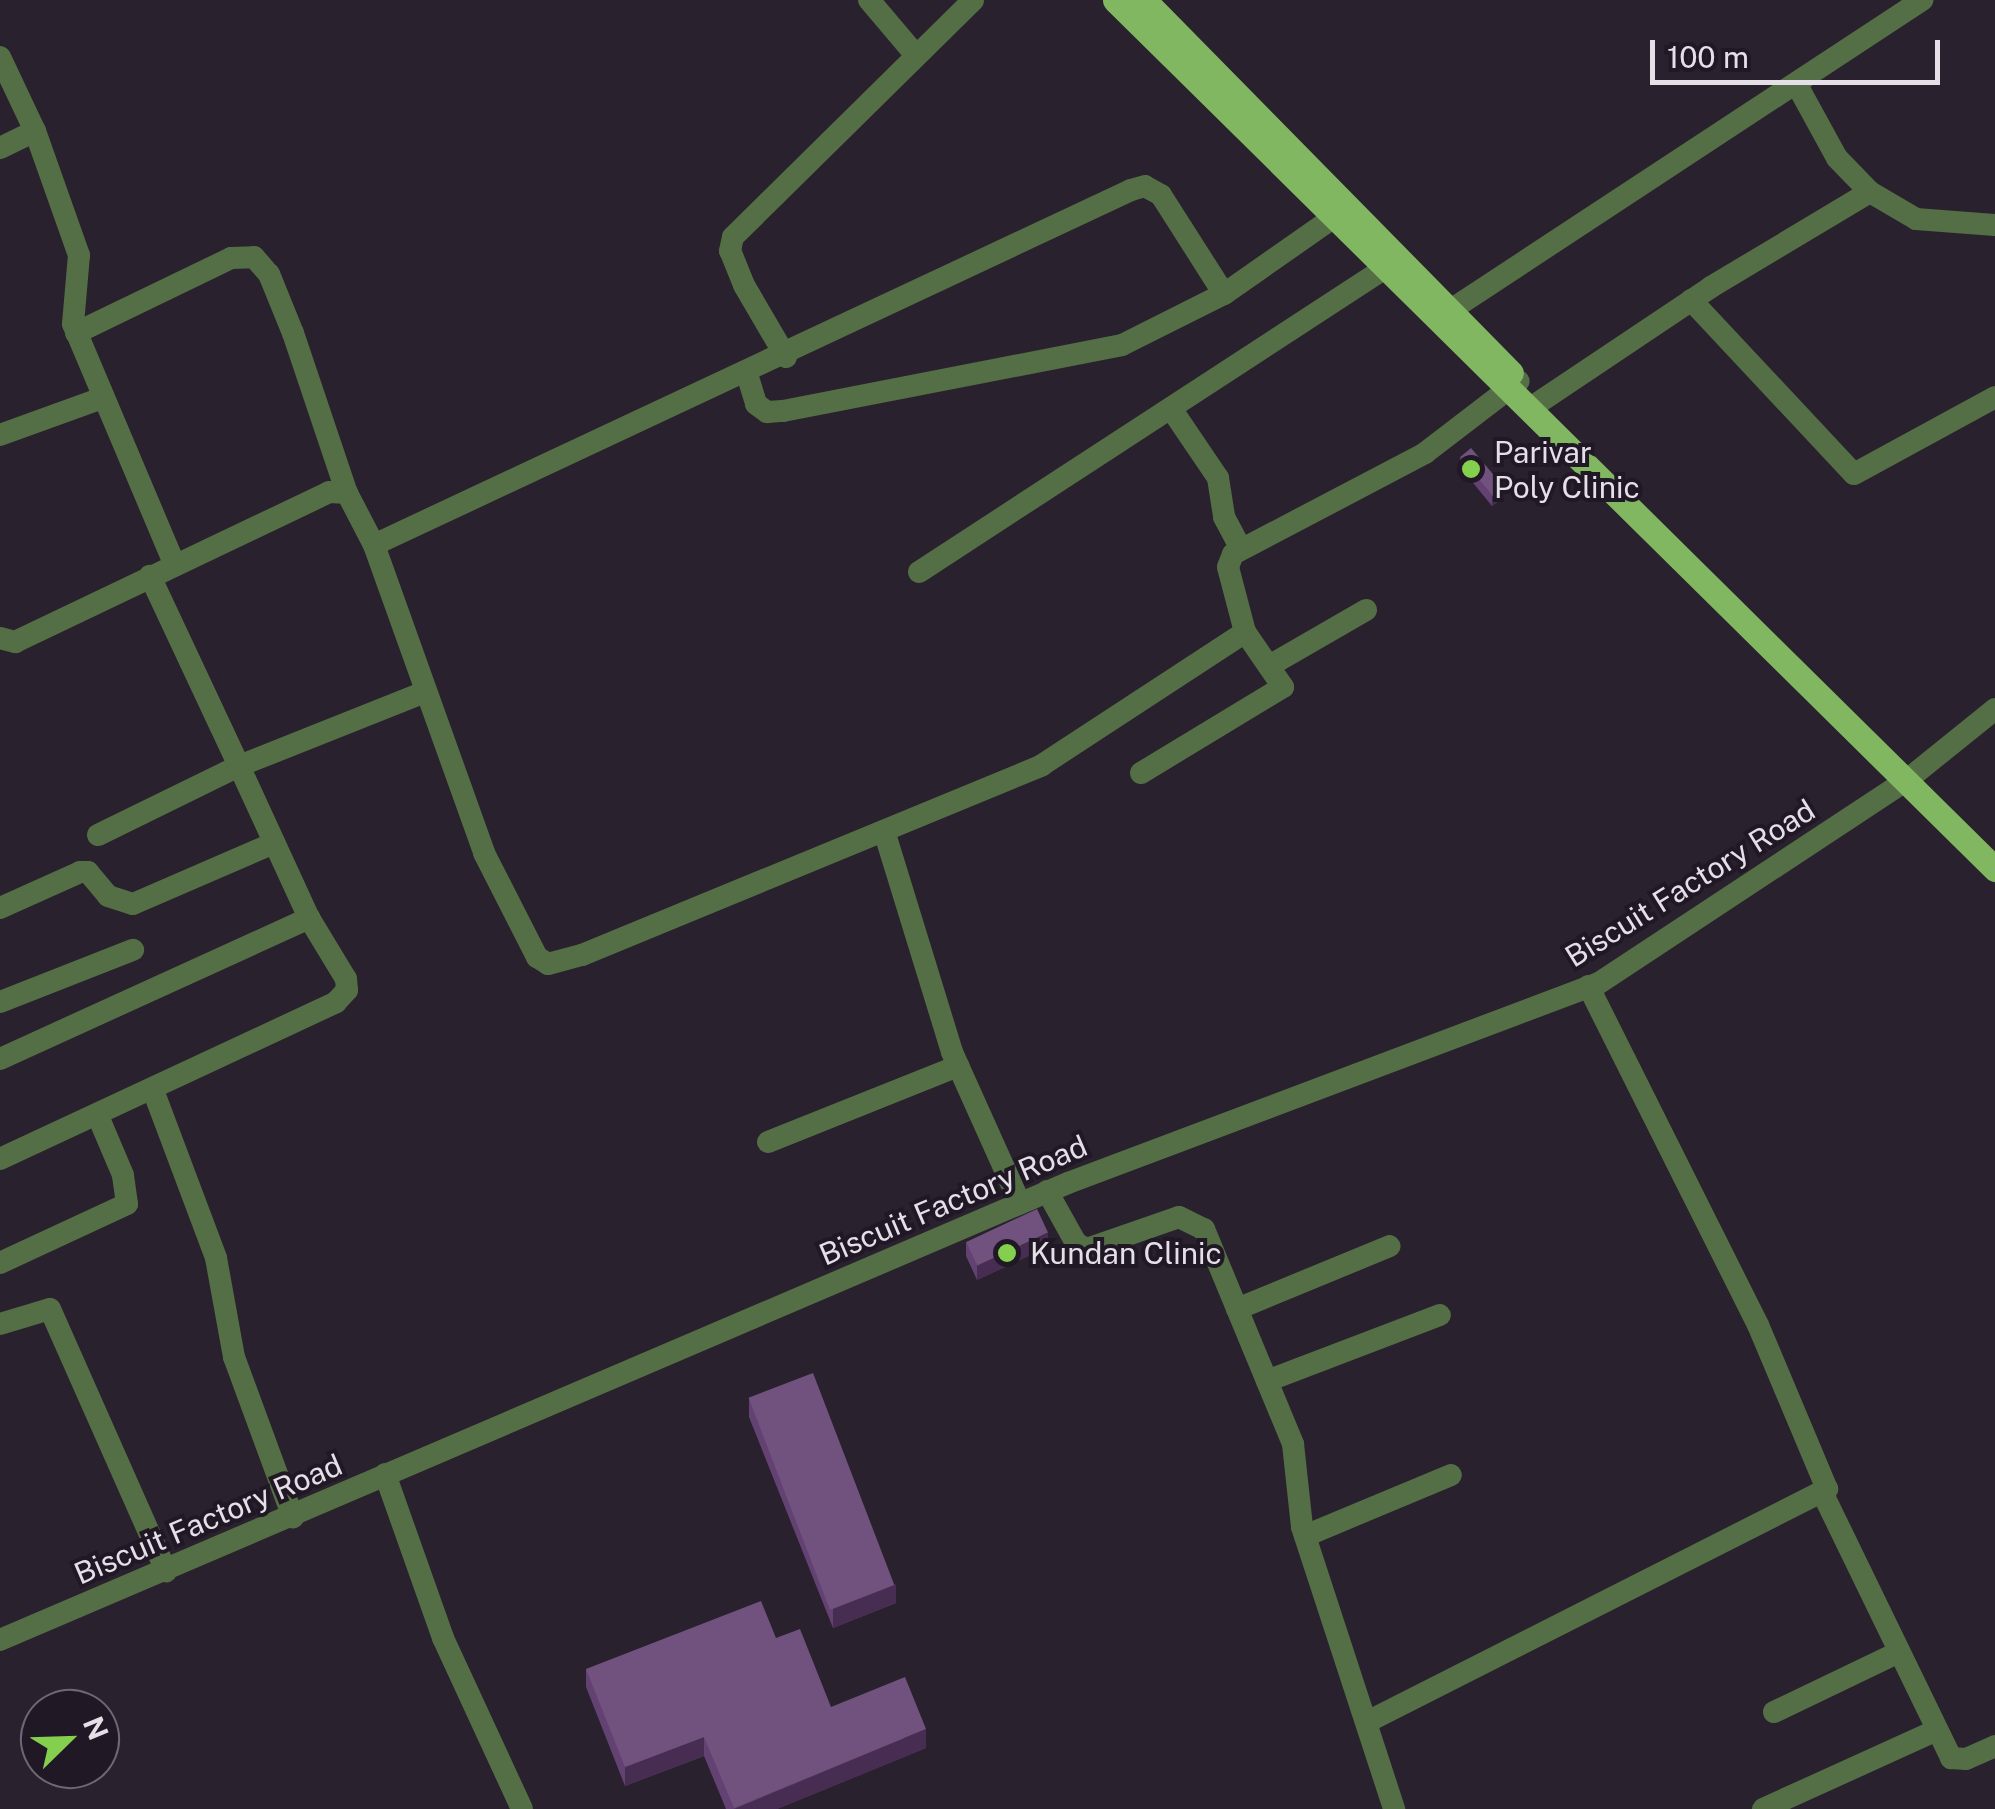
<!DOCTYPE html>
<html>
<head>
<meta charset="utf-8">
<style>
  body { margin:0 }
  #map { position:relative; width:1995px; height:1809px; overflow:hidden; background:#29212d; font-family:"Public Sans",sans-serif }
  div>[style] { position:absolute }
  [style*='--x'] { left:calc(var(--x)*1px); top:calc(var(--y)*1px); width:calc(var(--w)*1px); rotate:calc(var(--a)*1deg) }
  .street>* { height:22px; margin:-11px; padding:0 11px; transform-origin:11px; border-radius:11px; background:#546e45 }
  .primary>* { height:25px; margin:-12.5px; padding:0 12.5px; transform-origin:12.5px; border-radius:12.5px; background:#81b760 }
  .wall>* { inset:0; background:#634172 }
  .shaded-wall>* { inset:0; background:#462d51 }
  .building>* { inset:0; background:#71527f; transform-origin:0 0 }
  .dots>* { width:28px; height:28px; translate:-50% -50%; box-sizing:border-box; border:5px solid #201824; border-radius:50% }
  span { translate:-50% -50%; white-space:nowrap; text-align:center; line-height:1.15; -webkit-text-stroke:8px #201824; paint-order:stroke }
  .poi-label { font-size:30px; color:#e5dfe8 }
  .left { translate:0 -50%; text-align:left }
  .street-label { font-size:30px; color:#e5dfe8 }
  .north { position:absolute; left:20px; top:1689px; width:100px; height:100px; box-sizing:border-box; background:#201824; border:2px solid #6f6872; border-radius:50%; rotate:67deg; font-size:28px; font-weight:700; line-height:40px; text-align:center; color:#e5dfe8 }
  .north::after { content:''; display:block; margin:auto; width:35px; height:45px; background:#84d04e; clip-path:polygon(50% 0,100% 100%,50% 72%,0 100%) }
  .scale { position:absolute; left:1650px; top:40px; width:290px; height:45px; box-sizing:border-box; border:5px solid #e5dfe8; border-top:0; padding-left:12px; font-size:30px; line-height:35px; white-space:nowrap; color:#e5dfe8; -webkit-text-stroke:8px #201824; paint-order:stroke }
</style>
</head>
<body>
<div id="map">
  <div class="street">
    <i style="--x:869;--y:0;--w:70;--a:49.7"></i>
    <i style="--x:0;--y:57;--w:82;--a:64.7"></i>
    <i style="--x:35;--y:131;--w:39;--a:154"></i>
    <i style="--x:1797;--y:85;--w:83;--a:61.3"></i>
    <i style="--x:1837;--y:158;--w:47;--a:45.9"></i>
    <i style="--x:1870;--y:192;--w:53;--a:30.4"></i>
    <i style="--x:1916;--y:219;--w:79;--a:4.3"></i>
    <i style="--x:35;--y:131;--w:132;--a:70.5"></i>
    <i style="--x:79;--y:255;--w:69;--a:95"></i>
    <i style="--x:73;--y:324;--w:262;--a:67.1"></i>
    <i style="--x:1347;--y:208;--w:150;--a:145"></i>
    <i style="--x:1224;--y:294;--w:117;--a:-122.5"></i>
    <i style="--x:1161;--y:195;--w:18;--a:-151"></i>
    <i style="--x:1145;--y:186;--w:15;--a:164"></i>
    <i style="--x:1131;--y:190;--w:836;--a:154.88"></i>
    <i style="--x:374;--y:545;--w:327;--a:70.3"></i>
    <i style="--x:484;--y:853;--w:117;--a:63"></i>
    <i style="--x:537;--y:957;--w:13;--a:32"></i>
    <i style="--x:548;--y:964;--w:35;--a:-15"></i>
    <i style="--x:582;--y:955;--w:498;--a:-22.4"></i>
    <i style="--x:1042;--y:765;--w:243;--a:-33.2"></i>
    <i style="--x:1245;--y:632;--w:67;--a:-104.7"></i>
    <i style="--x:1228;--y:567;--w:14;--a:-69"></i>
    <i style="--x:1233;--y:554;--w:217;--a:-27.7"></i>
    <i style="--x:1425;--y:453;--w:118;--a:-37.5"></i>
    <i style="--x:1691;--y:300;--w:238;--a:46.9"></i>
    <i style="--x:1854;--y:474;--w:161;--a:-28.6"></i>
    <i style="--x:1437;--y:319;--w:581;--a:-33.33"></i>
    <i style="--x:76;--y:333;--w:172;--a:-25.8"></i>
    <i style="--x:231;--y:258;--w:23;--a:-2"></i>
    <i style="--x:254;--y:257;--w:23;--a:49"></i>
    <i style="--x:269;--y:274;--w:64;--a:67.9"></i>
    <i style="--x:293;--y:333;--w:169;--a:71.4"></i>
    <i style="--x:786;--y:357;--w:83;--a:-120.3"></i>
    <i style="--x:744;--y:285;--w:37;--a:-112"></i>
    <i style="--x:730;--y:251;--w:14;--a:-78"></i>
    <i style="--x:733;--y:237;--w:337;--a:-44.6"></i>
    <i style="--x:747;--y:374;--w:31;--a:73"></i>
    <i style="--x:756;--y:404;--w:14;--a:36"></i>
    <i style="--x:767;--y:412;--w:16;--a:-4"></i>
    <i style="--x:783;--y:411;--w:345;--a:-11"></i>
    <i style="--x:1122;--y:345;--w:114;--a:-26.6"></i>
    <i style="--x:1532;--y:407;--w:216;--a:-33.8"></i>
    <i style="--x:1711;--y:287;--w:185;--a:-30.9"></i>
    <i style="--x:1172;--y:410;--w:82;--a:55.9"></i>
    <i style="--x:1218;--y:478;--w:39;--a:81"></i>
    <i style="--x:1224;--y:517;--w:36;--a:62"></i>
    <i style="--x:0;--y:435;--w:109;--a:-19.9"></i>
    <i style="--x:919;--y:572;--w:573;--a:-33.11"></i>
    <i style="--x:0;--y:638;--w:16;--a:15"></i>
    <i style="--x:15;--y:642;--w:348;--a:-25.5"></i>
    <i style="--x:329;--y:492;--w:18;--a:3"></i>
    <i style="--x:347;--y:493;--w:59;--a:62.6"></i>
    <i style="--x:1269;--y:666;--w:112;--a:-30"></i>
    <i style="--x:1141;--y:773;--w:166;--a:-31.2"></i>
    <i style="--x:1283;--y:687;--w:67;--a:-124.6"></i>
    <i style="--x:885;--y:834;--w:228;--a:72.9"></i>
    <i style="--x:952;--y:1052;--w:166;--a:65.8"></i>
    <i style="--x:98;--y:835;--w:157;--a:-26.1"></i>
    <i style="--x:239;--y:766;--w:210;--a:-115.1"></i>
    <i style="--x:0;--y:908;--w:88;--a:-24.2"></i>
    <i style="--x:80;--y:872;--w:8;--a:0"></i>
    <i style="--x:88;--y:872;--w:31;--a:50"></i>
    <i style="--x:108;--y:896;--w:26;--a:18"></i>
    <i style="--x:133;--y:904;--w:154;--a:-23.4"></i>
    <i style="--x:0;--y:1002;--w:143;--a:-21.4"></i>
    <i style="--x:0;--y:1059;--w:340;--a:-24.5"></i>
    <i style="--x:309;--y:918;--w:167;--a:-114.7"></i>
    <i style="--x:239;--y:766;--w:200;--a:-21.7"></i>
    <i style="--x:153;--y:1090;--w:179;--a:69.4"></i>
    <i style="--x:216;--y:1258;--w:101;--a:79.7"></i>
    <i style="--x:234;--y:1357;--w:171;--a:69.8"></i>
    <i style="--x:768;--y:1142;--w:205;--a:-21.8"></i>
    <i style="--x:0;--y:1159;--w:371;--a:-25"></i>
    <i style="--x:336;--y:1002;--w:16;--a:-47"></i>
    <i style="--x:347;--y:990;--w:11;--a:-95"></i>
    <i style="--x:346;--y:979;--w:71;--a:-121.2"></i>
    <i style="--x:1047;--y:1191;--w:60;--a:60.9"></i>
    <i style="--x:1076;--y:1243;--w:13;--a:29"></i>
    <i style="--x:1087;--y:1249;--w:97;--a:-19.2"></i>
    <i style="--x:1179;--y:1217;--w:28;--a:26"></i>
    <i style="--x:1204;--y:1229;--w:233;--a:67.5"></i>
    <i style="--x:1293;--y:1444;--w:83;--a:83.8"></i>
    <i style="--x:1302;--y:1527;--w:297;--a:71.9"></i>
    <i style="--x:0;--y:1263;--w:140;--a:-24.9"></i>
    <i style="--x:127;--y:1204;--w:29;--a:-98"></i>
    <i style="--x:123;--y:1175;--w:64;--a:-113"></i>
    <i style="--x:1237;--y:1309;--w:165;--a:-22.4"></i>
    <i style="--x:0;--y:1324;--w:52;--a:-16.7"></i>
    <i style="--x:50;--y:1309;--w:287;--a:66.1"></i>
    <i style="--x:1267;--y:1381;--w:185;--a:-20.9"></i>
    <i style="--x:385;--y:1474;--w:174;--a:70.5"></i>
    <i style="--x:443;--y:1638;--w:188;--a:65.2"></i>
    <i style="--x:1822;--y:1492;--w:296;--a:64.1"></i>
    <i style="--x:1951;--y:1758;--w:15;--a:4"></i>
    <i style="--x:1966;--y:1759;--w:32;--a:-24"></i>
    <i style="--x:1305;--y:1536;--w:158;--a:-22.7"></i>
    <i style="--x:0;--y:1640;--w:1162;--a:-23.17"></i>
    <i style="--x:1068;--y:1183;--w:567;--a:-20.64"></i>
    <i style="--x:1599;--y:983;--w:369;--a:-33.4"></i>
    <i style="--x:1907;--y:780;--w:113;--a:-38.9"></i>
    <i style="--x:1774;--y:1712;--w:139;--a:-25.6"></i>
    <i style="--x:1367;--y:1722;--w:516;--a:-26.86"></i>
    <i style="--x:1827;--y:1489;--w:178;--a:-112.8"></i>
    <i style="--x:1758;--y:1325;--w:379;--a:-116.6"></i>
    <i style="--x:1763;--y:1809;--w:191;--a:-24.4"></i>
  </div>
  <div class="primary">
    <i style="--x:1115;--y:0;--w:1237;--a:44.64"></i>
    <i style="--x:1144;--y:0;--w:523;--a:45.46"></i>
  </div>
  <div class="wall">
    <i style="clip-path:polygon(1460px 457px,1504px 497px,1492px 506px,1460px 467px)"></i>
    <i style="clip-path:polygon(966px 1242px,1048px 1247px,977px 1280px,966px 1256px)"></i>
    <i style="clip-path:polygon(749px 1398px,896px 1603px,833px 1628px,749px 1417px)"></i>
    <i style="clip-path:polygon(586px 1669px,831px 1707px,926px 1748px,777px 1809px,726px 1809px,704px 1756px,625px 1786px,586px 1687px)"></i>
  </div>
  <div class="shaded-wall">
    <i style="clip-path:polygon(1504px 487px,1504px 497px,1492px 506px,1492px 496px)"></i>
    <i style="clip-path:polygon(1048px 1233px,1048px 1247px,977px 1280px,977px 1265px)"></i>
    <i style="clip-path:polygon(896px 1584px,896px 1603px,833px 1628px,833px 1609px)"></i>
    <i style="clip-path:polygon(926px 1729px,926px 1748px,777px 1809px,734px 1809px)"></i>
    <i style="clip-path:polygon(704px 1737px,704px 1756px,625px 1786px,625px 1767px)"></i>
  </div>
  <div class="building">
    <i style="left:1471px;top:448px;width:51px;height:14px;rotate:50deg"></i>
    <i style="left:1037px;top:1209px;width:26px;height:78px;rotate:65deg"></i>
    <i style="left:813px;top:1373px;width:227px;height:69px;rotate:69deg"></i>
    <i style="clip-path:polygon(761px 1601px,776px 1638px,800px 1629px,831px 1707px,905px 1677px,926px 1729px,734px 1808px,704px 1737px,625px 1767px,586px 1669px)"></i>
  </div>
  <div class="dots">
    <i style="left:1471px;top:469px;background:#84d04e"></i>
    <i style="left:1007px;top:1253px;background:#84d04e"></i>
  </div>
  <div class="poi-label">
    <span class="left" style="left:1494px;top:469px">Parivar<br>Poly Clinic</span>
    <span class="left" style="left:1030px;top:1253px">Kundan Clinic</span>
  </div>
  <div class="street-label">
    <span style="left:1690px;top:883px;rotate:-32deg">Biscuit Factory Road</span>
    <span style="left:953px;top:1200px;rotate:-23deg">Biscuit Factory Road</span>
    <span style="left:208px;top:1519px;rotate:-23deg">Biscuit Factory Road</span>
  </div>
  <div class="north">N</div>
  <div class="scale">100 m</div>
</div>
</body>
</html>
